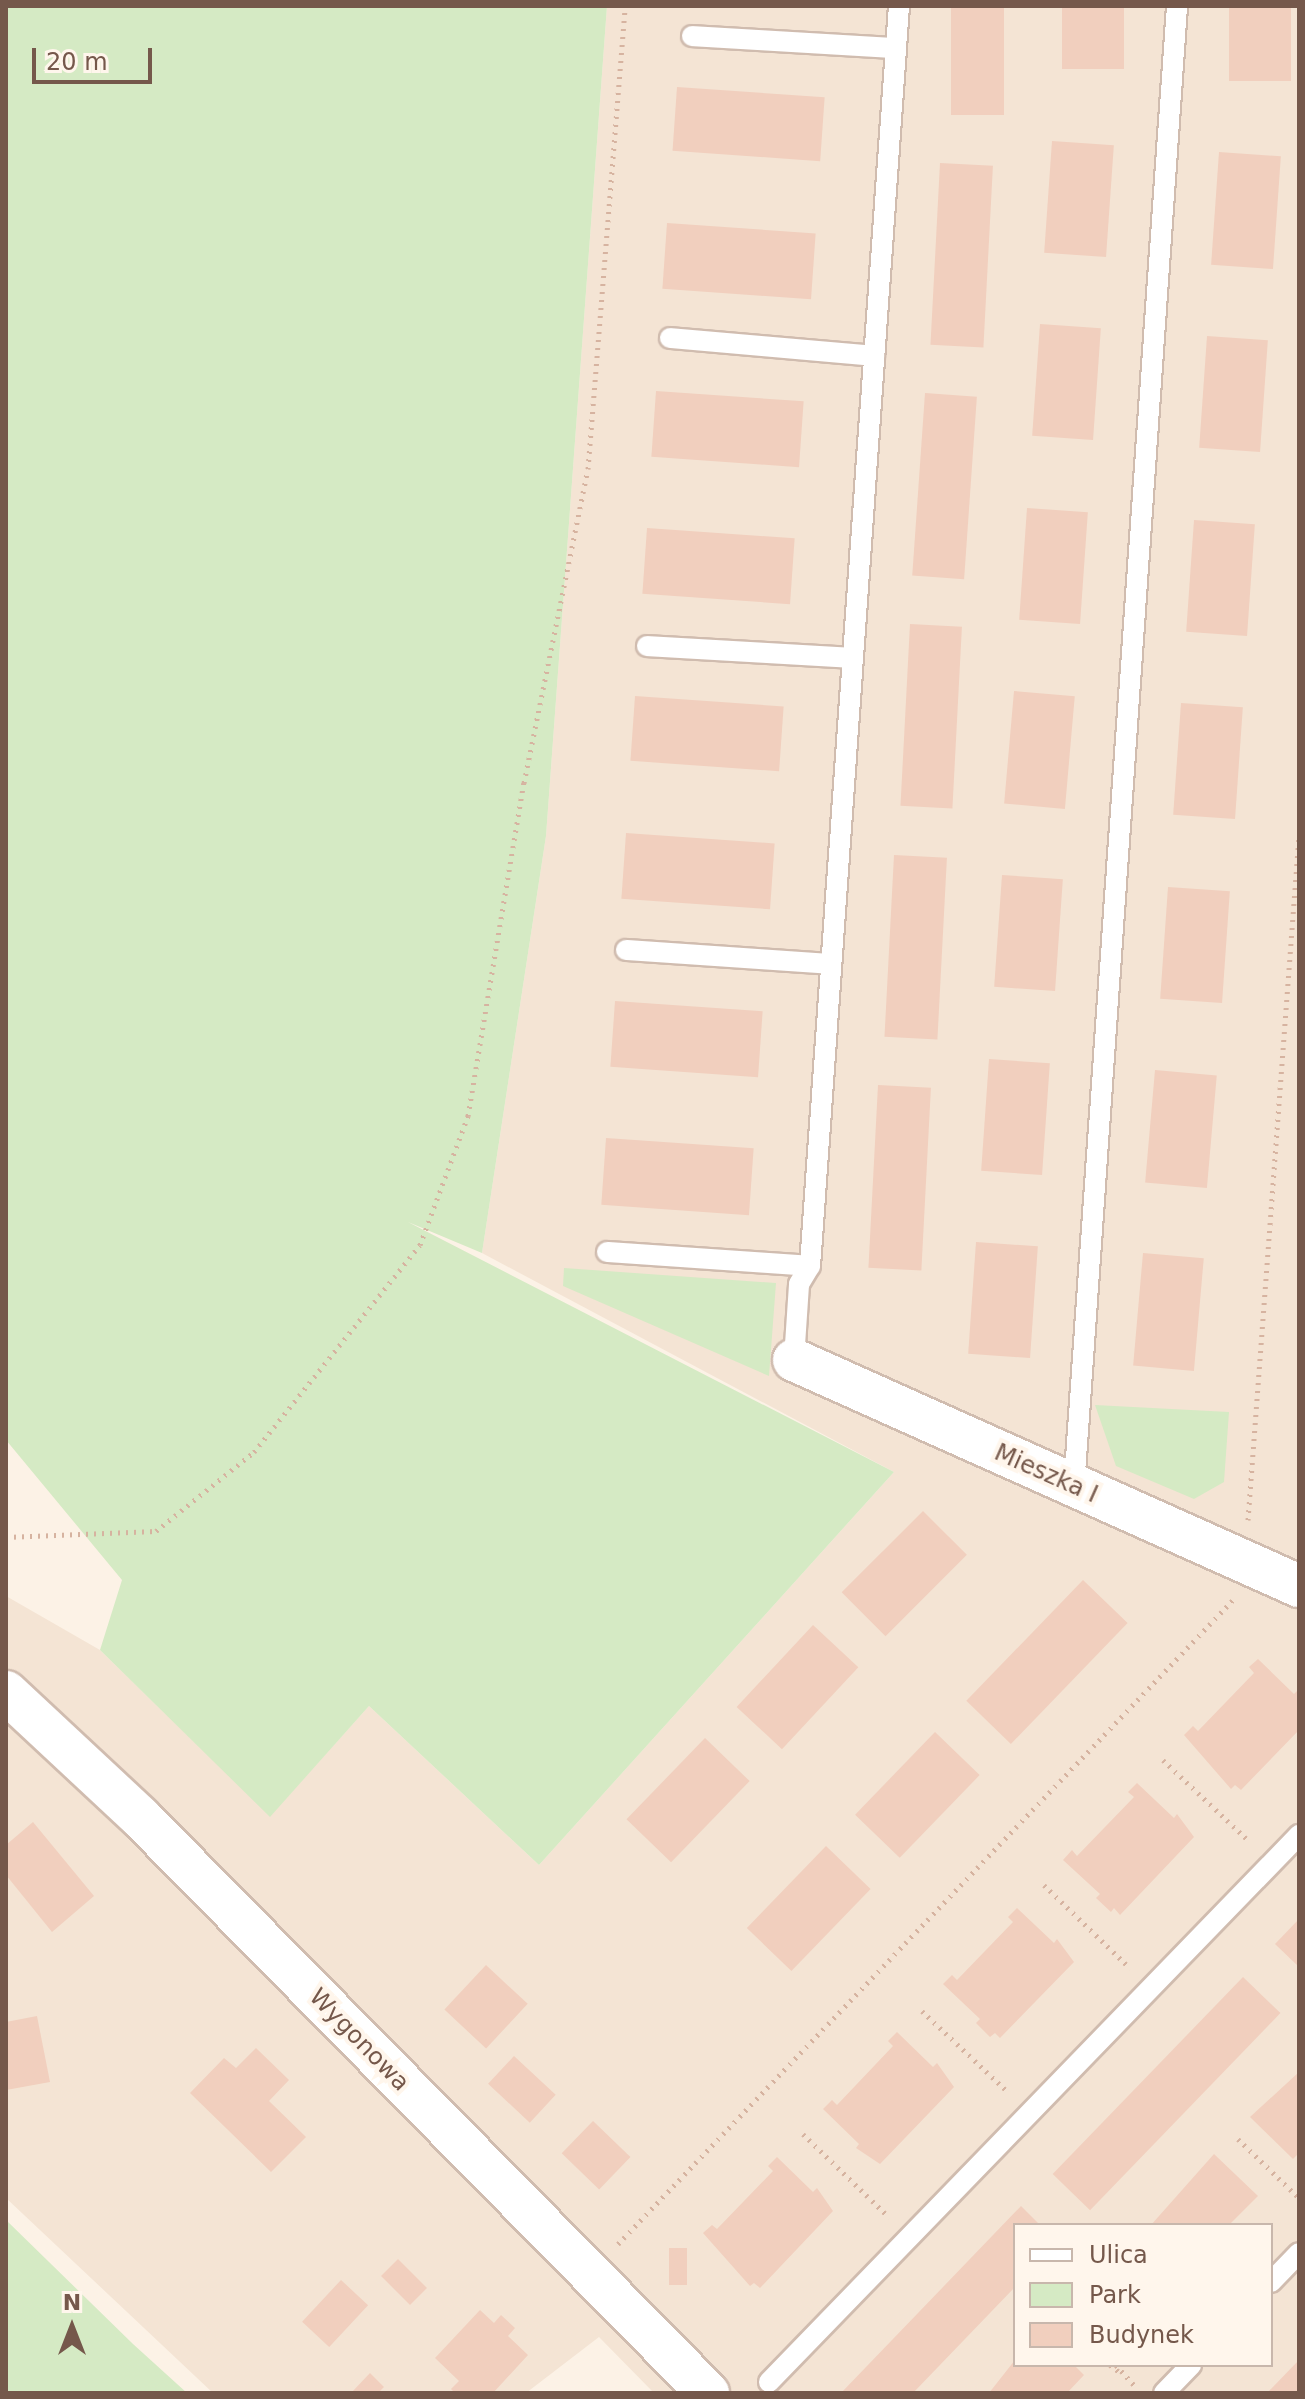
<!DOCTYPE html>
<html>
<head>
<meta charset="utf-8">
<style>
  body { margin:0 }
  #map { position:relative; width:1305px; height:2399px; overflow:hidden; background:#fcf2e6; font-family:"DejaVu Sans",sans-serif }
  div>[style] { position:absolute }
  [style*='--x'] { left:calc(var(--x)*1px); top:calc(var(--y)*1px); width:calc(var(--w)*1px); rotate:calc(var(--a)*1deg) }
  .residential>* { inset:0; background:#f4e4d4 }
  .green>* { inset:0; background:#d5eac4 }
  .building>* { inset:0; background:#f1cfbe; transform-origin:0 0 }
  .path>* { height:5px; margin-top:-2.5px; transform-origin:0; background:repeating-linear-gradient(90deg,#d6b3a0 0 2px,transparent 0 8px) }
  .roads { filter:drop-shadow(2px 0 #d0bcaf) drop-shadow(-2px 0 #d0bcaf) drop-shadow(0 2px #d0bcaf) drop-shadow(0 -2px #d0bcaf) }
  .service>* { height:20px; margin:-10px; padding:0 10px; transform-origin:10px; border-radius:10px; background:#fff }
  .minor>* { height:42px; margin:-21px; padding:0 21px; transform-origin:21px; border-radius:21px; background:#fff }
  span { translate:-50% -50%; white-space:nowrap; text-align:center; line-height:1.15; -webkit-text-stroke:8px #fff6ec; paint-order:stroke }
  .street-label { font-size:24px; color:#75584b }
  .frame { position:absolute; inset:0; border:8px solid #75584b; pointer-events:none }
  .legend { position:absolute; left:1013px; top:2223px; width:260px; height:144px; box-sizing:border-box; background:#fff6ec; border:2px solid #c8b7ac; margin:0; padding:10px 14px; list-style:none; font-size:24px; color:#75584b }
  .legend li { display:flex; align-items:center; gap:16px; height:40px }
  .legend b { width:40px; border:2px solid #c8b7ac }
  .north { position:absolute; left:32px; top:2287px; width:80px; height:80px; -webkit-text-stroke:6px #fff6ec; paint-order:stroke; rotate:0deg; font-size:22px; font-weight:700; line-height:32px; text-align:center; color:#75584b }
  .north::after { content:''; display:block; margin:auto; width:28px; height:36px; background:#75584b; clip-path:polygon(50% 0,100% 100%,50% 72%,0 100%) }
  .scale { position:absolute; left:32px; top:48px; width:120px; height:36px; box-sizing:border-box; border:4px solid #75584b; border-top:0; padding-left:10px; font-size:24px; line-height:28px; white-space:nowrap; color:#75584b; -webkit-text-stroke:6px #fff6ec; paint-order:stroke }
</style>
</head>
<body>
<div id="map">
  <div class="residential">
    <i style="clip-path:polygon(evenodd,607px 6px,1299px 6px,1299px 2393px,654px 2393px,599px 2337px,526px 2393px,213px 2393px,6px 2198px,6px 1596px,100px 1650px,270px 1816px,369px 1706px,539px 1865px,894px 1472px,482px 1253px,546px 836px,607px 6px,1015px 2225px,1271px 2225px,1271px 2365px,1015px 2365px,1015px 2225px)"></i>
  </div>
  <div class="green">
    <i style="clip-path:polygon(6px 6px,607px 6px,546px 836px,482px 1253px,408px 1222px,894px 1472px,539px 1865px,369px 1706px,270px 1817px,100px 1650px,122px 1580px,6px 1440px)"></i>
    <i style="clip-path:polygon(564px 1268px,776px 1283px,769px 1376px,563px 1286px)"></i>
    <i style="clip-path:polygon(1095px 1405px,1229px 1412px,1224px 1482px,1194px 1499px,1116px 1466px)"></i>
    <i style="clip-path:polygon(6px 2220px,133px 2344px,187px 2393px,6px 2393px)"></i>
  </div>
  <div class="building">
    <i style="left:951px;top:6px;width:53px;height:109px"></i>
    <i style="left:1062px;top:6px;width:62px;height:63px"></i>
    <i style="left:1229px;top:6px;width:62px;height:75px"></i>
    <i style="left:677px;top:87px;width:148px;height:64px;rotate:4deg"></i>
    <i style="left:1052px;top:141px;width:62px;height:112px;rotate:4deg"></i>
    <i style="left:1219px;top:152px;width:62px;height:113px;rotate:4deg"></i>
    <i style="left:940px;top:163px;width:53px;height:182px;rotate:3deg"></i>
    <i style="left:667px;top:223px;width:149px;height:66px;rotate:4deg"></i>
    <i style="left:1040px;top:324px;width:61px;height:112px;rotate:4deg"></i>
    <i style="left:1207px;top:336px;width:61px;height:112px;rotate:4deg"></i>
    <i style="left:656px;top:391px;width:148px;height:66px;rotate:4deg"></i>
    <i style="left:925px;top:393px;width:52px;height:183px;rotate:4deg"></i>
    <i style="left:1027px;top:508px;width:61px;height:112px;rotate:4deg"></i>
    <i style="left:1194px;top:520px;width:61px;height:112px;rotate:4deg"></i>
    <i style="left:647px;top:528px;width:148px;height:66px;rotate:4deg"></i>
    <i style="left:910px;top:624px;width:52px;height:182px;rotate:3deg"></i>
    <i style="left:1014px;top:691px;width:61px;height:113px;rotate:5deg"></i>
    <i style="left:635px;top:696px;width:149px;height:65px;rotate:4deg"></i>
    <i style="left:1181px;top:703px;width:62px;height:112px;rotate:4deg"></i>
    <i style="left:626px;top:833px;width:149px;height:66px;rotate:4deg"></i>
    <i style="left:894px;top:855px;width:53px;height:182px;rotate:3deg"></i>
    <i style="left:1002px;top:875px;width:61px;height:112px;rotate:4deg"></i>
    <i style="left:1168px;top:887px;width:62px;height:112px;rotate:4deg"></i>
    <i style="left:615px;top:1001px;width:148px;height:66px;rotate:4deg"></i>
    <i style="left:989px;top:1059px;width:61px;height:112px;rotate:4deg"></i>
    <i style="left:1155px;top:1070px;width:62px;height:113px;rotate:5deg"></i>
    <i style="left:878px;top:1085px;width:53px;height:183px;rotate:3deg"></i>
    <i style="left:606px;top:1138px;width:148px;height:67px;rotate:4deg"></i>
    <i style="left:976px;top:1242px;width:62px;height:112px;rotate:4deg"></i>
    <i style="left:1143px;top:1253px;width:61px;height:113px;rotate:5deg"></i>
    <i style="left:923px;top:1511px;width:62px;height:115px;rotate:45deg"></i>
    <i style="left:1083px;top:1580px;width:62px;height:168px;rotate:44deg"></i>
    <i style="left:813px;top:1625px;width:62px;height:112px;rotate:43deg"></i>
    <i style="clip-path:polygon(1258px 1659px,1294px 1694px,1299px 1689px,1299px 1730px,1241px 1790px,1235px 1785px,1231px 1789px,1184px 1735px,1193px 1726px,1198px 1731px,1254px 1673px,1249px 1667px)"></i>
    <i style="left:935px;top:1732px;width:62px;height:115px;rotate:44deg"></i>
    <i style="left:705px;top:1738px;width:62px;height:113px;rotate:44deg"></i>
    <i style="clip-path:polygon(1137px 1783px,1174px 1818px,1177px 1814px,1194px 1837px,1120px 1915px,1114px 1908px,1111px 1912px,1096px 1898px,1100px 1894px,1063px 1860px,1072px 1850px,1077px 1856px,1134px 1797px,1128px 1792px)"></i>
    <i style="clip-path:polygon(33px 1822px,94px 1896px,52px 1932px,6px 1875px,6px 1845px)"></i>
    <i style="left:826px;top:1846px;width:62px;height:114px;rotate:44deg"></i>
    <i style="clip-path:polygon(1017px 1908px,1054px 1943px,1057px 1939px,1074px 1962px,1000px 2038px,995px 2033px,990px 2037px,976px 2023px,980px 2019px,943px 1984px,952px 1975px,957px 1980px,1013px 1922px,1008px 1917px)"></i>
    <i style="clip-path:polygon(1299px 1919px,1299px 1967px,1275px 1944px)"></i>
    <i style="left:486px;top:1965px;width:57px;height:61px;rotate:43deg"></i>
    <i style="left:1243px;top:1977px;width:52px;height:274px;rotate:44deg"></i>
    <i style="clip-path:polygon(37px 2016px,50px 2082px,6px 2090px,6px 2022px)"></i>
    <i style="clip-path:polygon(897px 2032px,933px 2067px,937px 2063px,954px 2087px,880px 2164px,856px 2148px,859px 2144px,823px 2109px,832px 2100px,837px 2105px,893px 2046px,888px 2041px)"></i>
    <i style="clip-path:polygon(256px 2048px,289px 2080px,269px 2101px,306px 2137px,271px 2172px,190px 2093px,224px 2058px,236px 2068px)"></i>
    <i style="left:514px;top:2056px;width:57px;height:38px;rotate:43deg"></i>
    <i style="clip-path:polygon(1299px 2072px,1299px 2153px,1293px 2159px,1250px 2117px)"></i>
    <i style="left:593px;top:2121px;width:52px;height:45px;rotate:44deg"></i>
    <i style="clip-path:polygon(1214px 2154px,1258px 2196px,1229px 2225px,1151px 2225px)"></i>
    <i style="clip-path:polygon(777px 2157px,813px 2192px,817px 2188px,833px 2211px,760px 2288px,754px 2283px,750px 2286px,703px 2233px,712px 2225px,717px 2229px,773px 2171px,768px 2166px)"></i>
    <i style="clip-path:polygon(1021px 2206px,1040px 2225px,1015px 2225px,1015px 2287px,913px 2393px,841px 2393px)"></i>
    <i style="left:669px;top:2248px;width:18px;height:37px"></i>
    <i style="left:398px;top:2259px;width:41px;height:24px;rotate:45deg"></i>
    <i style="left:341px;top:2280px;width:37px;height:57px;rotate:43deg"></i>
    <i style="clip-path:polygon(480px 2310px,494px 2323px,501px 2315px,515px 2328px,508px 2336px,528px 2355px,493px 2393px,455px 2393px,451px 2389px,459px 2381px,435px 2358px)"></i>
    <i style="clip-path:polygon(1015px 2360px,1015px 2365px,1074px 2365px,1084px 2375px,1067px 2393px,989px 2393px)"></i>
    <i style="clip-path:polygon(1299px 2360px,1299px 2393px,1267px 2393px)"></i>
    <i style="clip-path:polygon(370px 2373px,384px 2387px,378px 2393px,351px 2393px)"></i>
  </div>
  <div class="path">
    <i style="--x:1248;--y:1520;--w:687;--a:-85.74"></i>
    <i style="--x:6;--y:1537;--w:150;--a:-2.3"></i>
    <i style="--x:156;--y:1531;--w:126;--a:-38.9"></i>
    <i style="--x:254;--y:1452;--w:265;--a:-51.3"></i>
    <i style="--x:420;--y:1245;--w:138;--a:-69.6"></i>
    <i style="--x:468;--y:1116;--w:338;--a:-80.5"></i>
    <i style="--x:524;--y:783;--w:320;--a:-78.5"></i>
    <i style="--x:588;--y:469;--w:464;--a:-85.4"></i>
    <i style="--x:1163;--y:1760;--w:120;--a:43.3"></i>
    <i style="--x:1044;--y:1885;--w:120;--a:44"></i>
    <i style="--x:922;--y:2011;--w:120;--a:43.3"></i>
    <i style="--x:803;--y:2134;--w:120;--a:44"></i>
    <i style="--x:1238;--y:2139;--w:85;--a:44"></i>
    <i style="--x:618;--y:2244;--w:890;--a:-46.32"></i>
    <i style="--x:1110;--y:2365;--w:15;--a:37"></i>
    <i style="--x:1116;--y:2365;--w:30;--a:48"></i>
  </div>
  <div class="roads">
    <div class="service">
      <i style="--x:692;--y:36;--w:204;--a:3.4"></i>
      <i style="--x:670;--y:338;--w:205;--a:5"></i>
      <i style="--x:647;--y:646;--w:206;--a:3.3"></i>
      <i style="--x:626;--y:950;--w:205;--a:3.9"></i>
      <i style="--x:607;--y:1252;--w:203;--a:3.9"></i>
      <i style="--x:794;--y:1360;--w:76;--a:-86.2"></i>
      <i style="--x:799;--y:1284;--w:21;--a:-59"></i>
      <i style="--x:810;--y:1266;--w:1263;--a:-85.96"></i>
      <i style="--x:1074;--y:1487;--w:1485;--a:-86.02"></i>
      <i style="--x:1271;--y:2282;--w:40;--a:-46"></i>
      <i style="--x:769;--y:2382;--w:762;--a:-45.9"></i>
      <i style="--x:1164;--y:2393;--w:39;--a:-46"></i>
    </div>
    <div class="minor">
      <i style="--x:794;--y:1360;--w:553;--a:24.11"></i>
      <i style="--x:6;--y:1692;--w:183;--a:43"></i>
      <i style="--x:140;--y:1817;--w:809;--a:45.4"></i>
    </div>
  </div>
  <div class="street-label">
    <span style="left:1046px;top:1474px;rotate:24deg">Mieszka I</span>
    <span style="left:359px;top:2040px;rotate:46deg">Wygonowa</span>
  </div>
  <div class="frame"></div>
  <ul class="legend">
  <li><b style="height:10px;background:#fff"></b>Ulica</li>
  <li><b style="height:22px;background:#d5eac4"></b>Park</li>
  <li><b style="height:22px;background:#f1cfbe"></b>Budynek</li>
  </ul>
  <div class="north">N</div>
  <div class="scale">20 m</div>
</div>
</body>
</html>
